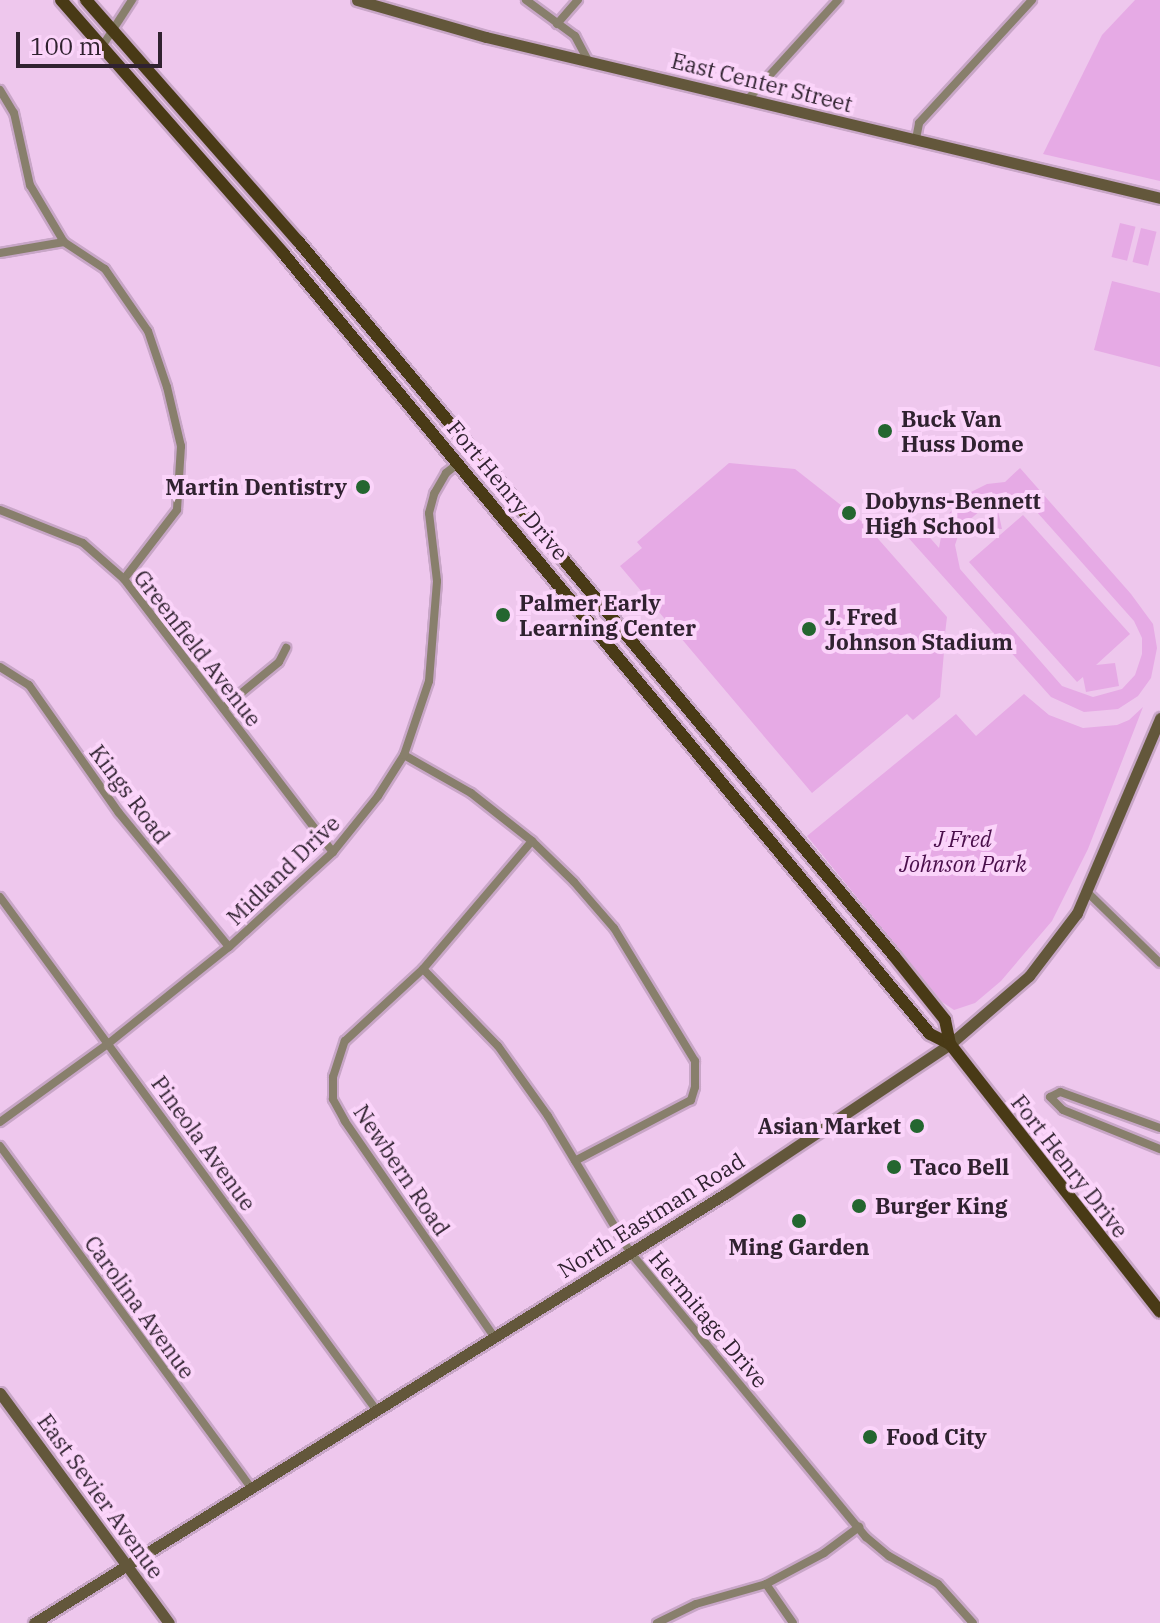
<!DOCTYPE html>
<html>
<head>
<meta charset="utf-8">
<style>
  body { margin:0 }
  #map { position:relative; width:1160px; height:1623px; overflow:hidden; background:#eec7ed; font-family:"IBM Plex Serif",serif }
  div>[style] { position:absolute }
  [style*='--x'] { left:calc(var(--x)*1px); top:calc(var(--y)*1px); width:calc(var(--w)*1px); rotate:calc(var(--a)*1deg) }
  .green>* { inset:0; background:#e6aae5; transform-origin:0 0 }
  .roads { filter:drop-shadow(2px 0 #c8a6c7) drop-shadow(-2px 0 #c8a6c7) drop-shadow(0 2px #c8a6c7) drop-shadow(0 -2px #c8a6c7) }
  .street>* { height:8px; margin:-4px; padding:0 4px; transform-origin:4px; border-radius:4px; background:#887f6c }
  .secondary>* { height:11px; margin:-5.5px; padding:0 5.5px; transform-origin:5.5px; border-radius:5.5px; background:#63573b }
  .primary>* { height:12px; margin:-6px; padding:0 6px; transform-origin:6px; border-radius:6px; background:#493a16 }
  .dots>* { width:22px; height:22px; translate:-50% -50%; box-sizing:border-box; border:4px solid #fbd4fa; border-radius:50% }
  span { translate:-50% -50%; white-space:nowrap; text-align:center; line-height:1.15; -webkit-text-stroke:8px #fbd4fa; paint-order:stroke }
  .street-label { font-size:22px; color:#302230 }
  .poi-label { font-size:22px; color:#302230; font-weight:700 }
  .left { translate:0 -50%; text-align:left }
  .right { translate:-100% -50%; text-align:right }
  .park-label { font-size:22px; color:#4a0f4b; font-style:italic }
  .scale { position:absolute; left:16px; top:32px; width:146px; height:36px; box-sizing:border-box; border:4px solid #302230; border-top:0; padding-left:10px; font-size:24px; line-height:28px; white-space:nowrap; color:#302230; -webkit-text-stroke:6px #fbd4fa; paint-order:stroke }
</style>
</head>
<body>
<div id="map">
  <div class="green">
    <i style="clip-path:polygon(1135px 0,1160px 0,1160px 181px,1043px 154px,1102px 35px)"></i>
    <i style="left:1120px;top:223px;width:16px;height:35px;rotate:14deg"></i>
    <i style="left:1141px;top:228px;width:16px;height:35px;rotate:14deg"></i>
    <i style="clip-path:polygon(1112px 281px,1160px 293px,1160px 367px,1094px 350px)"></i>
    <i style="clip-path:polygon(729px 463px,795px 469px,865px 524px,947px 617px,944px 642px,939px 646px,944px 652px,940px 697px,913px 720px,907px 714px,812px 793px,620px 566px,642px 548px,637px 542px)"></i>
    <i style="clip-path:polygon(evenodd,1020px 468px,1131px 594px,1153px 624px,1157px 648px,1151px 678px,1138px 696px,1118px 709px,1084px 712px,1051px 697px,905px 534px,917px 523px,939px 548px,944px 520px,963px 496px,987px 484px,1005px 482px,1020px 468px,1006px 499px,1036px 511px,1134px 621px,1142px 638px,1142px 654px,1135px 675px,1122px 689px,1093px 697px,1062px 686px,960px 569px,955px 545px,961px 527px,987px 505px,1006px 499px)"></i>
    <i style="clip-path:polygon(998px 511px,1002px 529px,970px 530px,969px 526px)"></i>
    <i style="clip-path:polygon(1023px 515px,1130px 634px,1096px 665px,1115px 663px,1119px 686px,1086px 692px,1083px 677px,1077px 682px,969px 562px)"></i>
    <i style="clip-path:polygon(1024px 694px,1049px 715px,1083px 728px,1117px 725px,1129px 720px,1143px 707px,1088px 849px,1052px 921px,1001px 981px,975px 1003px,954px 1010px,942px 1002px,807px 836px,956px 714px,976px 736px)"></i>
  </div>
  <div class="roads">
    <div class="street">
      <i style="--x:526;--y:0;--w:61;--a:36.3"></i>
      <i style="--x:575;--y:36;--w:27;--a:62"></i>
      <i style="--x:557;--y:24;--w:32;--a:-49"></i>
      <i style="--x:103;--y:45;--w:54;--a:-57.2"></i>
      <i style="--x:0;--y:90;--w:27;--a:59"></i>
      <i style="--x:14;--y:113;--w:74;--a:77.5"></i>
      <i style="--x:30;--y:185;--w:66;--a:59.2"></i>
      <i style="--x:64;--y:242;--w:49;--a:33.4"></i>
      <i style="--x:105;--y:269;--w:75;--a:55.3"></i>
      <i style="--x:148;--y:331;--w:59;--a:71.3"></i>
      <i style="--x:167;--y:387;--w:61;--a:76.7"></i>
      <i style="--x:181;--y:446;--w:64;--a:93.6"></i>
      <i style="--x:177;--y:510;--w:87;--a:127.5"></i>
      <i style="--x:748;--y:99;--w:134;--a:-47.7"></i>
      <i style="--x:916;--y:139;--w:16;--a:-79"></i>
      <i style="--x:919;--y:123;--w:167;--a:-47.4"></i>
      <i style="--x:0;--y:253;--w:65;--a:-9.8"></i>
      <i style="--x:0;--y:510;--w:89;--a:21.7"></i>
      <i style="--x:83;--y:543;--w:55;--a:41.3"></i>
      <i style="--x:124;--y:579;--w:344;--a:52.6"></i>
      <i style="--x:0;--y:667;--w:34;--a:32"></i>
      <i style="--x:29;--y:685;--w:156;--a:54.9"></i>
      <i style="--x:119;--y:813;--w:173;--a:50.6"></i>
      <i style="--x:223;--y:708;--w:72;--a:-39.4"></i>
      <i style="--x:279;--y:662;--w:16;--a:-63"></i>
      <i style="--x:404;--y:755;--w:77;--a:29.6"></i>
      <i style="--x:471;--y:793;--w:78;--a:38.2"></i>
      <i style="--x:532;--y:841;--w:59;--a:44.3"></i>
      <i style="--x:574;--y:882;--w:61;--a:49"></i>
      <i style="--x:614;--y:928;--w:156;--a:58.7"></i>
      <i style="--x:695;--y:1061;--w:26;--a:90"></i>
      <i style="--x:695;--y:1087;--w:14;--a:107"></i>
      <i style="--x:691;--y:1100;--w:131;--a:152.3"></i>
      <i style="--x:1088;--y:893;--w:100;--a:44.2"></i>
      <i style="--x:0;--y:897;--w:637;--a:53.74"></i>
      <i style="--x:423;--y:969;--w:107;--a:45.8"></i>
      <i style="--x:498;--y:1046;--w:86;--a:54.5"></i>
      <i style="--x:548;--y:1116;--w:159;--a:58.9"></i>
      <i style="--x:630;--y:1252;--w:370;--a:50.4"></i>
      <i style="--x:866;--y:1537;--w:30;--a:40"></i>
      <i style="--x:889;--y:1556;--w:56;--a:29.7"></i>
      <i style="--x:938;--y:1584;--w:52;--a:48.1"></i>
      <i style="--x:0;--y:1122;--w:135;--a:-35.9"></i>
      <i style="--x:109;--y:1043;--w:154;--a:-38.7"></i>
      <i style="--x:229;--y:947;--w:141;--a:-42.4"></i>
      <i style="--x:333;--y:852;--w:72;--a:-51.2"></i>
      <i style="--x:378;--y:796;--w:49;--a:-57.6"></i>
      <i style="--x:404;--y:755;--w:78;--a:-71.3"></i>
      <i style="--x:429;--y:681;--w:100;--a:-85.4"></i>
      <i style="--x:437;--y:581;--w:68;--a:-96.7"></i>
      <i style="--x:429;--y:513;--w:20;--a:-75"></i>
      <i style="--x:434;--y:494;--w:24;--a:-60"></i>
      <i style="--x:446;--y:473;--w:16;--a:-38"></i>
      <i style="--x:1160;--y:1128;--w:106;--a:-160.2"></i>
      <i style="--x:1060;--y:1092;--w:11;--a:153"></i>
      <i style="--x:1050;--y:1097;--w:18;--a:45"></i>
      <i style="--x:1063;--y:1110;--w:105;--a:21.9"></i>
      <i style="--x:0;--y:1146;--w:426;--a:53.7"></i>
      <i style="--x:495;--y:1338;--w:264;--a:-124.7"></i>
      <i style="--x:345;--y:1121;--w:25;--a:-119"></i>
      <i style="--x:333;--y:1099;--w:22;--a:-90"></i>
      <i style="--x:333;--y:1077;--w:38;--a:-72"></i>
      <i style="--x:345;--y:1041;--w:106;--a:-42.7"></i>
      <i style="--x:423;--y:969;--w:168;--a:-49.6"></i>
      <i style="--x:766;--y:1584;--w:47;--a:55.3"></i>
      <i style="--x:657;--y:1623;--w:43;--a:-26"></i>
      <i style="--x:696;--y:1604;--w:73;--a:-15.9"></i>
      <i style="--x:766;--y:1584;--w:66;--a:-28.1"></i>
      <i style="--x:824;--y:1553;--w:44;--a:-36.6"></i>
    </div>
    <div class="secondary">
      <i style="--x:357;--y:0;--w:134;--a:16"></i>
      <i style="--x:486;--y:37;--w:693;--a:13.43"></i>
      <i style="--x:0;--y:1393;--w:285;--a:53.7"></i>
      <i style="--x:34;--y:1623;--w:817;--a:-31.84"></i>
      <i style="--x:728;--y:1192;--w:267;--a:-33.7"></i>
      <i style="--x:950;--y:1044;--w:104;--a:-40.7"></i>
      <i style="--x:1029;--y:976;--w:79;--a:-52.7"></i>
      <i style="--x:1077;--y:913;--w:212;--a:-66.9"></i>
    </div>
    <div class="primary">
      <i style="--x:61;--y:0;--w:337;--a:48.7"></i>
      <i style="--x:283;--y:253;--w:1014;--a:50.36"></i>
      <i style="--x:930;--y:1034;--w:22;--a:27"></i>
      <i style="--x:86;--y:0;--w:321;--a:48.7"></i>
      <i style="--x:298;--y:241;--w:931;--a:50.19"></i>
      <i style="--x:894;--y:956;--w:82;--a:51.4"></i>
      <i style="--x:945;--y:1020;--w:25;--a:78"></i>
      <i style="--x:950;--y:1044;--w:340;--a:51.9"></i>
    </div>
  </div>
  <div class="dots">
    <i style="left:885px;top:431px;background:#246630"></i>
    <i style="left:363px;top:487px;background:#246630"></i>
    <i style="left:849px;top:513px;background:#246630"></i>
    <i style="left:503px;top:615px;background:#246630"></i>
    <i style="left:809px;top:629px;background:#246630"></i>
    <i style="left:917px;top:1126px;background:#246630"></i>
    <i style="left:894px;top:1167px;background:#246630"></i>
    <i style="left:859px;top:1206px;background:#246630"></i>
    <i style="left:799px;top:1221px;background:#246630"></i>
    <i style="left:870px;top:1437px;background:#246630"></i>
  </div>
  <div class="street-label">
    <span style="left:762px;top:82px;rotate:14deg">East Center Street</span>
    <span style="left:508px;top:490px;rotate:50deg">Fort Henry Drive</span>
    <span style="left:198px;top:648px;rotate:52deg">Greenfield Avenue</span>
    <span style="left:130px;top:794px;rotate:53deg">Kings Road</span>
    <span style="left:283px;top:870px;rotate:-44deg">Midland Drive</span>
    <span style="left:204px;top:1143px;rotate:54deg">Pineola Avenue</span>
    <span style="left:1070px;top:1166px;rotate:52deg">Fort Henry Drive</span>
    <span style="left:402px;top:1170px;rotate:56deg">Newbern Road</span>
    <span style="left:651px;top:1215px;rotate:-32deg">North Eastman Road</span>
    <span style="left:140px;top:1307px;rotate:54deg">Carolina Avenue</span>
    <span style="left:709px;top:1319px;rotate:50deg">Hermitage Drive</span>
    <span style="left:101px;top:1496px;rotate:54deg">East Sevier Avenue</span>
  </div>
  <div class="poi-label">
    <span class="left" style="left:901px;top:431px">Buck Van<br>Huss Dome</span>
    <span class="right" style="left:347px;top:487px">Martin Dentistry</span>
    <span class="left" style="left:865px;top:513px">Dobyns-Bennett<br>High School</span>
    <span class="left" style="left:519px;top:615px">Palmer Early<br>Learning Center</span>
    <span class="left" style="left:825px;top:629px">J. Fred<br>Johnson Stadium</span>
    <span class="right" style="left:901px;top:1126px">Asian Market</span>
    <span class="left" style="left:910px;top:1167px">Taco Bell</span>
    <span class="left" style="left:875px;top:1206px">Burger King</span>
    <span style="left:799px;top:1247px">Ming Garden</span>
    <span class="left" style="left:886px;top:1437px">Food City</span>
  </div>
  <div class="park-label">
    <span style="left:963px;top:851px">J Fred<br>Johnson Park</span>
  </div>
  <div class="scale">100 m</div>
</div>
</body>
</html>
